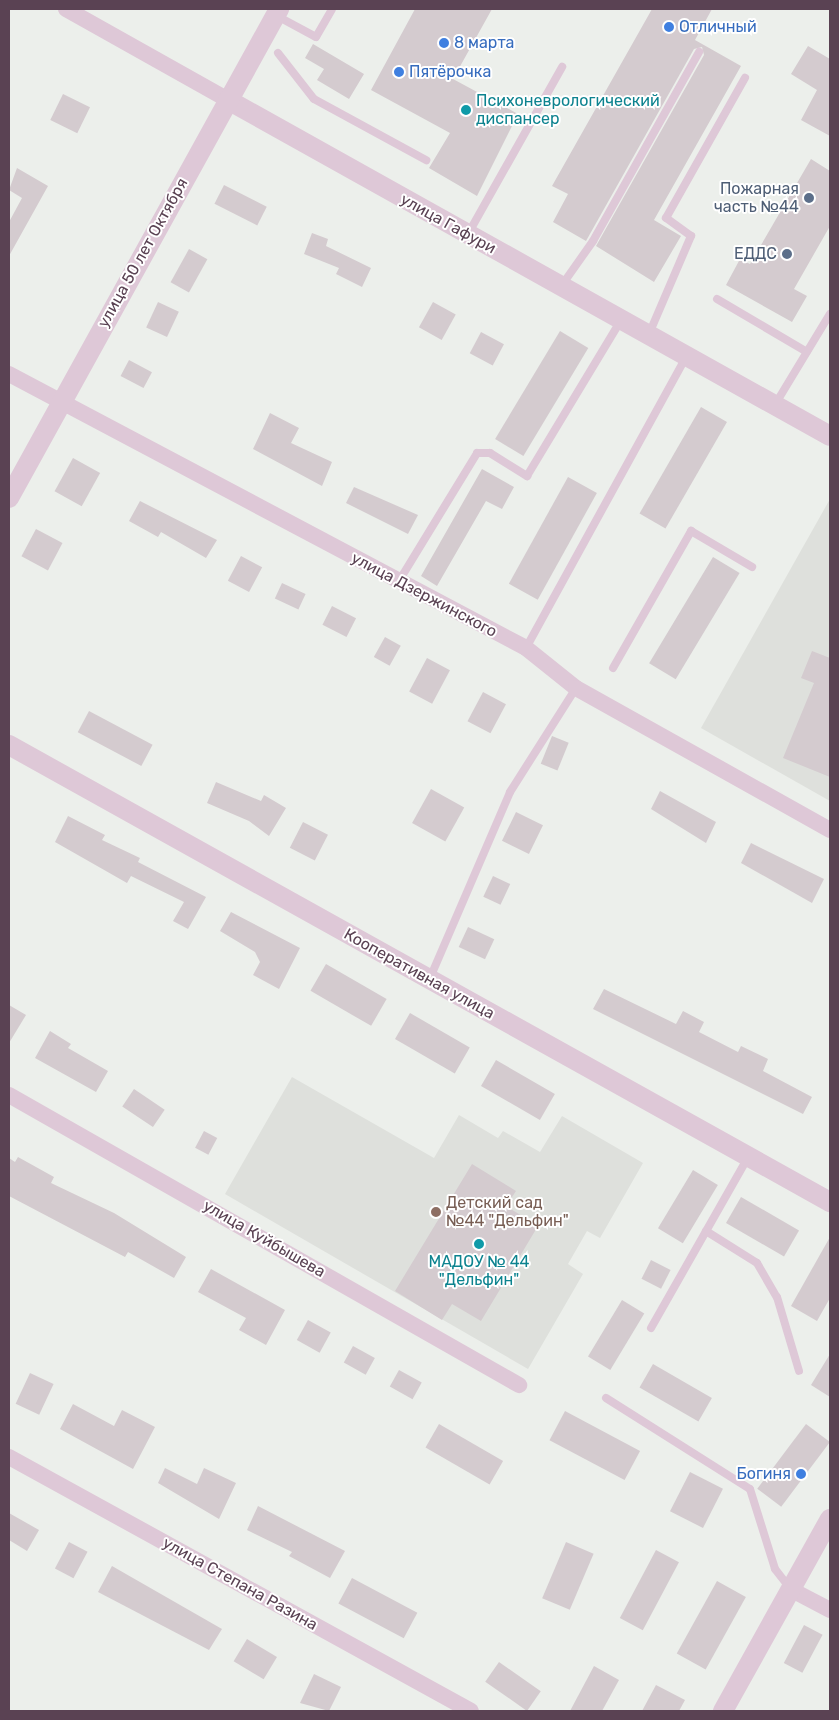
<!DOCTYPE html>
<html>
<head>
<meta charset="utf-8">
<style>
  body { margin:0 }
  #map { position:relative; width:839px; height:1720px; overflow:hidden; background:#ecefeb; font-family:Rubik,sans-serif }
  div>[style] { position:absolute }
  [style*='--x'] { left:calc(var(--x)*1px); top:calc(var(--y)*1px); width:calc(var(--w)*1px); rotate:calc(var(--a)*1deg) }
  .education>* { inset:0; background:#dee0dc }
  .building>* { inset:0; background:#d4cbcf; transform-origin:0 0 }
  .service>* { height:8px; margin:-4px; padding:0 4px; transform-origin:4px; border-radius:4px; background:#dec8d7 }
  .minor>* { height:16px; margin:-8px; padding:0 8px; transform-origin:8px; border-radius:8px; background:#dec8d7 }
  .tertiary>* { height:20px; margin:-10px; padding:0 10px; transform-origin:10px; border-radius:10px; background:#dec8d7 }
  .dots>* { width:14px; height:14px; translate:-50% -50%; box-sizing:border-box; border:2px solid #fff; border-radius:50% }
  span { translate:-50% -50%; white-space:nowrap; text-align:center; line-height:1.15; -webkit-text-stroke:4px #fff; paint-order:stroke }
  .shop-label { font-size:16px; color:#366cbe }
  .left { translate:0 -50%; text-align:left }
  .right { translate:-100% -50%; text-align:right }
  .culture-label { font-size:16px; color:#0d838f }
  .service-label { font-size:16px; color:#4e5e75 }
  .street-label { font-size:16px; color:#5a4253 }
  .education-label { font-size:16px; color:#785e54 }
  .frame { position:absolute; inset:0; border:10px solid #5a4253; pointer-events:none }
</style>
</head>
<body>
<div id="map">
  <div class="education">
    <i style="clip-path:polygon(830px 499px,830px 801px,701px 728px)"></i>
    <i style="clip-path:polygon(292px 1077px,434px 1158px,459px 1115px,498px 1138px,503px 1131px,540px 1152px,562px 1116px,643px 1163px,600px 1238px,587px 1231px,568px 1264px,583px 1274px,528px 1369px,225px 1194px)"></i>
  </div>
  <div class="building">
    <i style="clip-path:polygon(415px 9px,492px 9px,453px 79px,518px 114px,477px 196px,429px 168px,450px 133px,371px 90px)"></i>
    <i style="clip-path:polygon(652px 9px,712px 9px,695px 40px,741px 66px,654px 220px,681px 236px,654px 282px,596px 246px,704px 55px,702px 47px,694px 49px,586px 241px,553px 222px,568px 194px,552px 186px)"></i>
    <i style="clip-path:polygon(313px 44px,364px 74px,349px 99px,317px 80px,324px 69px,305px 58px)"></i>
    <i style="clip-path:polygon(808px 46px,830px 59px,830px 136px,801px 120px,817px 90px,791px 74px)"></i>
    <i style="left:63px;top:94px;width:30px;height:29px;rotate:26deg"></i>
    <i style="clip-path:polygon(811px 159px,830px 171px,830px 226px,794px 289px,807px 296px,792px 322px,726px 285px,740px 259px,750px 264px)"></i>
    <i style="clip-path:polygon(17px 168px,48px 186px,9px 256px,9px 222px,22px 198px,9px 190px)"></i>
    <i style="left:224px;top:185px;width:48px;height:21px;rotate:27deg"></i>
    <i style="clip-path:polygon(312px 233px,328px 239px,326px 246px,371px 268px,362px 287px,336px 274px,339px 268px,304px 254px)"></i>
    <i style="left:189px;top:249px;width:21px;height:38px;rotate:29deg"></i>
    <i style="left:158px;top:302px;width:23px;height:28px;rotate:25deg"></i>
    <i style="left:433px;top:302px;width:26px;height:29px;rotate:29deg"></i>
    <i style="left:560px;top:331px;width:33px;height:126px;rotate:31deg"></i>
    <i style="left:481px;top:332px;width:26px;height:24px;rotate:28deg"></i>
    <i style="left:129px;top:360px;width:26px;height:18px;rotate:28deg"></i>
    <i style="left:701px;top:407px;width:30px;height:123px;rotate:30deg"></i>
    <i style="clip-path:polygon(270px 413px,299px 428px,291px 443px,332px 462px,322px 486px,253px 449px)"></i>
    <i style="left:73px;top:458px;width:31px;height:38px;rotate:29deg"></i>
    <i style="clip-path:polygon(482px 469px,514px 487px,502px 509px,486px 501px,437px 586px,421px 576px)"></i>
    <i style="left:568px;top:477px;width:33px;height:122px;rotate:29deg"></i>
    <i style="clip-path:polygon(354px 487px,418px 515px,408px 534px,346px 503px)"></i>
    <i style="clip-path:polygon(140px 501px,217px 540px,206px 558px,161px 532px,158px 537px,129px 521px)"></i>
    <i style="left:36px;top:529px;width:30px;height:31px;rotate:28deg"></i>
    <i style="left:241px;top:556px;width:24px;height:28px;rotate:28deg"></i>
    <i style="left:713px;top:557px;width:31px;height:124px;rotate:31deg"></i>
    <i style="left:282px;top:583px;width:26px;height:17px;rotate:25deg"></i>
    <i style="left:332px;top:606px;width:27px;height:21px;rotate:27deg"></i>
    <i style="left:385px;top:637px;width:18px;height:23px;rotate:29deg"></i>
    <i style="clip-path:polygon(812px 651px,830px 658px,830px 777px,783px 758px,814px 683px,801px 678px)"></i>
    <i style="left:427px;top:658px;width:26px;height:38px;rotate:28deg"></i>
    <i style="left:483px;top:692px;width:26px;height:33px;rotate:28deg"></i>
    <i style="left:89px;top:711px;width:72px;height:24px;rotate:28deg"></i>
    <i style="left:552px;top:736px;width:18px;height:30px;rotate:22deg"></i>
    <i style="clip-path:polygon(216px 782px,261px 801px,264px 795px,286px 808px,269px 836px,249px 821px,207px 803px)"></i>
    <i style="left:431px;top:789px;width:38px;height:39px;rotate:29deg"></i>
    <i style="clip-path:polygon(660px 791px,716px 822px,706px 843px,651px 809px)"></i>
    <i style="left:516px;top:812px;width:30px;height:32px;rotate:26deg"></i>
    <i style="clip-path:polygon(68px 816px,105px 835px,102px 840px,140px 858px,138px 862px,206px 897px,188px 929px,173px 921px,184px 902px,131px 876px,127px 883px,55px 842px)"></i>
    <i style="left:303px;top:822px;width:28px;height:29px;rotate:27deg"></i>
    <i style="clip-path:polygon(751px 843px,824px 879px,812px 903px,741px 863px)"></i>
    <i style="left:493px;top:876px;width:19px;height:23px;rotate:25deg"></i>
    <i style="clip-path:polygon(231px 912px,300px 948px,279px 989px,253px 975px,260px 962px,255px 952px,220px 931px)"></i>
    <i style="left:468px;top:927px;width:29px;height:22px;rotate:25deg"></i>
    <i style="left:326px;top:964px;width:70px;height:31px;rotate:30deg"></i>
    <i style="clip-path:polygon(604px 989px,676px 1024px,683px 1011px,704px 1022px,699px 1032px,738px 1052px,741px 1046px,768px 1059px,763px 1071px,812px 1097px,803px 1114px,593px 1009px)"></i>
    <i style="clip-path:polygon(9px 1005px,26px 1015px,9px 1043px)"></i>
    <i style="left:410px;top:1013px;width:69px;height:30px;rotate:30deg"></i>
    <i style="clip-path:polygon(50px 1031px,71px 1044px,68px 1048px,108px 1071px,96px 1092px,35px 1058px)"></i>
    <i style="left:496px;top:1060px;width:68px;height:30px;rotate:30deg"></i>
    <i style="left:134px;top:1089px;width:37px;height:21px;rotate:34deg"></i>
    <i style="left:204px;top:1131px;width:15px;height:19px;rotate:28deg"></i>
    <i style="clip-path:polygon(18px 1157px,54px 1177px,51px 1183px,114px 1213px,186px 1257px,174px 1278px,128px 1252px,125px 1257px,9px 1196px,9px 1158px,15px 1162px)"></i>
    <i style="clip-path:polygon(472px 1164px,516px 1191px,506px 1206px,538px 1226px,481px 1321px,452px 1304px,442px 1320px,395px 1291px)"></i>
    <i style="left:693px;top:1170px;width:29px;height:68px;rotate:31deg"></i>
    <i style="left:741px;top:1197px;width:67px;height:30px;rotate:30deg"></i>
    <i style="clip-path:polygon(830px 1237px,830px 1298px,817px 1321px,791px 1306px)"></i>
    <i style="left:651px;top:1260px;width:22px;height:21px;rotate:27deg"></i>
    <i style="clip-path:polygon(211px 1269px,285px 1310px,266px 1345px,239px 1330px,246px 1318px,198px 1292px)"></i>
    <i style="left:622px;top:1300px;width:26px;height:66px;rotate:31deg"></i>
    <i style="left:308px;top:1320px;width:26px;height:23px;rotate:29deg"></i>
    <i style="left:353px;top:1346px;width:25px;height:19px;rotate:29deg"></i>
    <i style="clip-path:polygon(830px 1354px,830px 1397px,811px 1385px)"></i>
    <i style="left:653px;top:1364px;width:68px;height:27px;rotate:30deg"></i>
    <i style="left:399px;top:1370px;width:26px;height:19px;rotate:29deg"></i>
    <i style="left:30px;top:1373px;width:26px;height:34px;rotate:25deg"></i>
    <i style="clip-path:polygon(73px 1404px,114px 1426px,122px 1410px,155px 1427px,133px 1469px,60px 1429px)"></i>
    <i style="left:565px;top:1411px;width:85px;height:33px;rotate:28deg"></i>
    <i style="left:439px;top:1424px;width:74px;height:27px;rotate:30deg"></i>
    <i style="left:806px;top:1424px;width:30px;height:81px;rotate:37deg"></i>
    <i style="clip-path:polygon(165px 1468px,197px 1484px,204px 1468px,236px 1483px,219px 1519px,158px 1483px)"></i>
    <i style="left:690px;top:1472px;width:37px;height:44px;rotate:27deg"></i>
    <i style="clip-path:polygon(258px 1506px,345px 1551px,330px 1578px,289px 1556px,292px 1552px,247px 1530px)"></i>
    <i style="clip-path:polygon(9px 1513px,39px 1530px,27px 1551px,9px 1540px)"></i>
    <i style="left:69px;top:1542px;width:21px;height:30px;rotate:28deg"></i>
    <i style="left:566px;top:1542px;width:30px;height:61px;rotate:23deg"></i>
    <i style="left:656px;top:1550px;width:26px;height:77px;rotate:28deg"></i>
    <i style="clip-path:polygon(112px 1566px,222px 1629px,209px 1650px,98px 1592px)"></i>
    <i style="left:352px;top:1578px;width:74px;height:29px;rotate:28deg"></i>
    <i style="left:717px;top:1581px;width:33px;height:83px;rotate:29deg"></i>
    <i style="left:804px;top:1625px;width:21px;height:43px;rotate:28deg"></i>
    <i style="left:247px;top:1639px;width:35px;height:26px;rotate:31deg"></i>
    <i style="left:499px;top:1662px;width:51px;height:24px;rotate:35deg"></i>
    <i style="clip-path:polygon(594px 1666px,619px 1680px,602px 1711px,570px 1711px)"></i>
    <i style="clip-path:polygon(314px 1674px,341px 1687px,329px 1711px,300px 1703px)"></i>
    <i style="clip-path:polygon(656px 1685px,685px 1700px,679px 1711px,642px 1711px)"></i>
  </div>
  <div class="service">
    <i style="--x:277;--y:16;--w:44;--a:28.3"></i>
    <i style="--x:316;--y:37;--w:32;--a:-60"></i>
    <i style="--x:278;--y:53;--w:58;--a:52"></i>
    <i style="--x:314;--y:99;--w:128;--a:28.6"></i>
    <i style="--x:468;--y:234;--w:192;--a:-60.6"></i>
    <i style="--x:562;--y:285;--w:54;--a:-54.8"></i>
    <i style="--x:593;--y:241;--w:217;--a:-60.7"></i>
    <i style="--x:717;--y:299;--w:104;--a:30.5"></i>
    <i style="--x:649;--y:334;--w:107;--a:-66.8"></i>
    <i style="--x:691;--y:236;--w:31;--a:-144"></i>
    <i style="--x:666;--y:218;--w:161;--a:-60.6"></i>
    <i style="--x:776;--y:403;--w:104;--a:-58.8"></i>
    <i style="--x:399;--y:581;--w:150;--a:-58.6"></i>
    <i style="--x:477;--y:453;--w:13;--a:0"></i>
    <i style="--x:490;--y:453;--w:44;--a:31.9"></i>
    <i style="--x:527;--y:476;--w:182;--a:-58.9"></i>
    <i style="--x:526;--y:648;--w:330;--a:-61.2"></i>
    <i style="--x:613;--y:668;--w:158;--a:-60.3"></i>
    <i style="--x:691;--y:531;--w:71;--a:30.5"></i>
    <i style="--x:430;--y:978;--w:202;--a:-66.7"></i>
    <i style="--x:510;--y:792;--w:123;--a:-57.6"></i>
    <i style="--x:706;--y:1231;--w:60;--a:32.1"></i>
    <i style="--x:757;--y:1263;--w:39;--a:60"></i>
    <i style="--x:777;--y:1297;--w:77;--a:73.4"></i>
    <i style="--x:651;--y:1328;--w:197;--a:-60.4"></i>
    <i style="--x:606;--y:1398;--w:170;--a:32.3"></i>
    <i style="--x:750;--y:1489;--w:84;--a:72.6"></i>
    <i style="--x:775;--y:1569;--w:23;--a:52"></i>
  </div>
  <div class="minor">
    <i style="--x:66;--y:9;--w:186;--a:29.3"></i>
    <i style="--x:9;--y:374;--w:585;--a:27.92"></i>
    <i style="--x:526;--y:648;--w:64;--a:38.7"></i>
    <i style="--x:576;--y:688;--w:291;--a:29.2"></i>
    <i style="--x:9;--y:1095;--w:587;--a:29.62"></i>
    <i style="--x:9;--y:1457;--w:527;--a:28.8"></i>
    <i style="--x:790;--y:1589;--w:45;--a:27.7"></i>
  </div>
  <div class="tertiary">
    <i style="--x:228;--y:100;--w:689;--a:29.17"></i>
    <i style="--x:9;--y:498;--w:559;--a:-61.09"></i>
    <i style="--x:9;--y:745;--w:940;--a:29.1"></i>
    <i style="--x:723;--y:1711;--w:220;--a:-60.9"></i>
  </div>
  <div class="dots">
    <i style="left:669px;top:27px;background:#3f7fe0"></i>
    <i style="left:444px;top:43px;background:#3f7fe0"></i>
    <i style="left:399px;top:72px;background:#3f7fe0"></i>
    <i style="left:466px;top:110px;background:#0f9aa8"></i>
    <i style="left:809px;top:198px;background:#5c6f8a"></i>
    <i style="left:787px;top:254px;background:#5c6f8a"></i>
    <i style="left:436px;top:1212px;background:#8d6e63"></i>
    <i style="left:479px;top:1244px;background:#0f9aa8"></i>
    <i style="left:801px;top:1474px;background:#3f7fe0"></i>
  </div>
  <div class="shop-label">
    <span class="left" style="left:679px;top:27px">Отличный</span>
    <span class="left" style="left:454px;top:43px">8 марта</span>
    <span class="left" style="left:409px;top:72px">Пятёрочка</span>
    <span class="right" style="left:791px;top:1474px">Богиня</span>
  </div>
  <div class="culture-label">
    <span class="left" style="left:476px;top:110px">Психоневрологический<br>диспансер</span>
    <span style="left:479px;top:1271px">МАДОУ № 44<br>"Дельфин"</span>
  </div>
  <div class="service-label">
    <span class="right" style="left:799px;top:198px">Пожарная<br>часть №44</span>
    <span class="right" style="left:777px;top:254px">ЕДДС</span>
  </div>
  <div class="street-label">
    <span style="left:448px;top:224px;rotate:29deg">улица Гафури</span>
    <span style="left:143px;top:253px;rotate:-61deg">улица 50 лет Октября</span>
    <span style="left:424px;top:595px;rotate:28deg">улица Дзержинского</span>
    <span style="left:419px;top:974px;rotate:29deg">Кооперативная улица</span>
    <span style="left:264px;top:1239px;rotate:30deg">улица Куйбышева</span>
    <span style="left:240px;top:1584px;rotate:29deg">улица Степана Разина</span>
  </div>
  <div class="education-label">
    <span class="left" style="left:446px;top:1212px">Детский сад<br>№44 "Дельфин"</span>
  </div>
  <div class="frame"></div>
</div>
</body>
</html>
